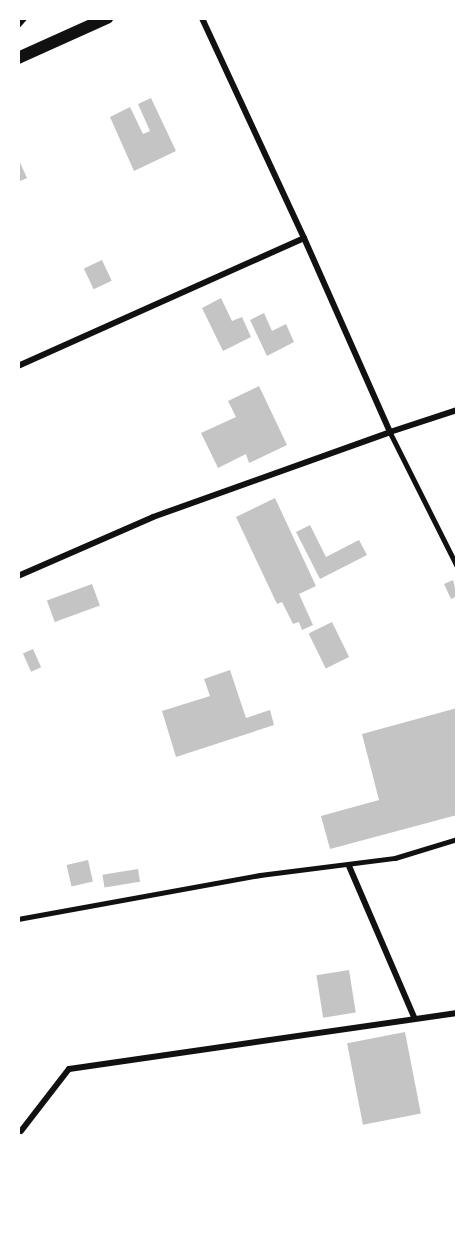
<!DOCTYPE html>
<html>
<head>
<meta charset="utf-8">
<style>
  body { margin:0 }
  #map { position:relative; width:475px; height:1234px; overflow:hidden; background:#fff; font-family:"Exo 2",sans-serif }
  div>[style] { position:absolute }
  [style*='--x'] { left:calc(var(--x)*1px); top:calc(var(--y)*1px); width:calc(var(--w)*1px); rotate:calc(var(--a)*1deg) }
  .building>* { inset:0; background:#c4c4c4; transform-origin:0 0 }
  .service>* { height:4.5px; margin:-2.25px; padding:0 2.25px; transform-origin:2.25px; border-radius:2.25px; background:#111 }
  .minor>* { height:6px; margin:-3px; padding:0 3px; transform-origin:3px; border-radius:3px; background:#111 }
  .secondary>* { height:12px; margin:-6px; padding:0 6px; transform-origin:6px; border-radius:6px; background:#111 }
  span { translate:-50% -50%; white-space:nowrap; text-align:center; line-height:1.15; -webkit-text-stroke:4.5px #fff; paint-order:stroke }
  .frame { position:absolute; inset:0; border:20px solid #fff; pointer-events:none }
</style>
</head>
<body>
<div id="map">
  <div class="building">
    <i style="clip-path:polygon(151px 98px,176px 151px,134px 171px,110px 117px,130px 107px,143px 134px,150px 131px,138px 104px)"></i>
    <i style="clip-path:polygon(18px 158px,27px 178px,18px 182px)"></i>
    <i style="left:102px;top:260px;width:23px;height:20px;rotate:65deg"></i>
    <i style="clip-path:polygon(221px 298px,232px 321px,242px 317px,251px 337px,223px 351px,202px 308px)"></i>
    <i style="clip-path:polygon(264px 313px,272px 331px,286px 324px,294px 342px,267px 356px,250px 320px)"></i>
    <i style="clip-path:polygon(259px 386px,287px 445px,249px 463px,246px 454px,218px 468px,201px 433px,236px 417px,228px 401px)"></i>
    <i style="clip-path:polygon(275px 498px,316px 586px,299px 594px,313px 625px,302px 630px,299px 622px,293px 624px,282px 602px,277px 604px,236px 517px)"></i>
    <i style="clip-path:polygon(310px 525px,326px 557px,359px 540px,367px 555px,320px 579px,296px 532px)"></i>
    <i style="clip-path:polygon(453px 580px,457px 596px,451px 599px,444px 584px)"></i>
    <i style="left:92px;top:584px;width:23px;height:48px;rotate:70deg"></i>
    <i style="left:332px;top:622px;width:39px;height:26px;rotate:64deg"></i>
    <i style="left:33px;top:649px;width:20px;height:11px;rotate:66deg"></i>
    <i style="clip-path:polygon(230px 670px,246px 718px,270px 710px,274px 725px,176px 757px,162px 711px,210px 696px,204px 679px)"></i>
    <i style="clip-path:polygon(457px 708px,457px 815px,330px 849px,321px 816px,379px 800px,362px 734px)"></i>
    <i style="left:88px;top:860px;width:22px;height:22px;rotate:77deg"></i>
    <i style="left:138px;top:869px;width:13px;height:36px;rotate:81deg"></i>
    <i style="left:349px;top:970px;width:43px;height:33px;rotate:81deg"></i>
    <i style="left:405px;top:1032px;width:83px;height:59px;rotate:79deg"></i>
  </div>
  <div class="service">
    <i style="--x:18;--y:25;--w:9;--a:-49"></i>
    <i style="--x:390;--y:432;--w:150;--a:63.4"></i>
    <i style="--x:18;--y:919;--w:246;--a:-10.3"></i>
    <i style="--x:260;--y:875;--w:136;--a:-7.2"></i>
    <i style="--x:395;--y:858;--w:65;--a:-17"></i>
  </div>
  <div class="minor">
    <i style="--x:18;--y:366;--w:313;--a:-24.1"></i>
    <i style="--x:304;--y:238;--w:242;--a:-114.9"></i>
    <i style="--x:390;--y:432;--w:71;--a:-18.2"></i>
    <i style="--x:18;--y:576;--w:147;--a:-23.6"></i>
    <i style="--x:153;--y:517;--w:252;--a:-19.7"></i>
    <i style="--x:390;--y:432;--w:212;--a:-113.9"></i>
    <i style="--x:349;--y:866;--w:164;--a:66.7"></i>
    <i style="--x:21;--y:1131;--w:78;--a:-52.3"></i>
    <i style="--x:69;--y:1069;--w:392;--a:-8.2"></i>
  </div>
  <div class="secondary">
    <i style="--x:18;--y:58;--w:98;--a:-24.2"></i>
  </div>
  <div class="frame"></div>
</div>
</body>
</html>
